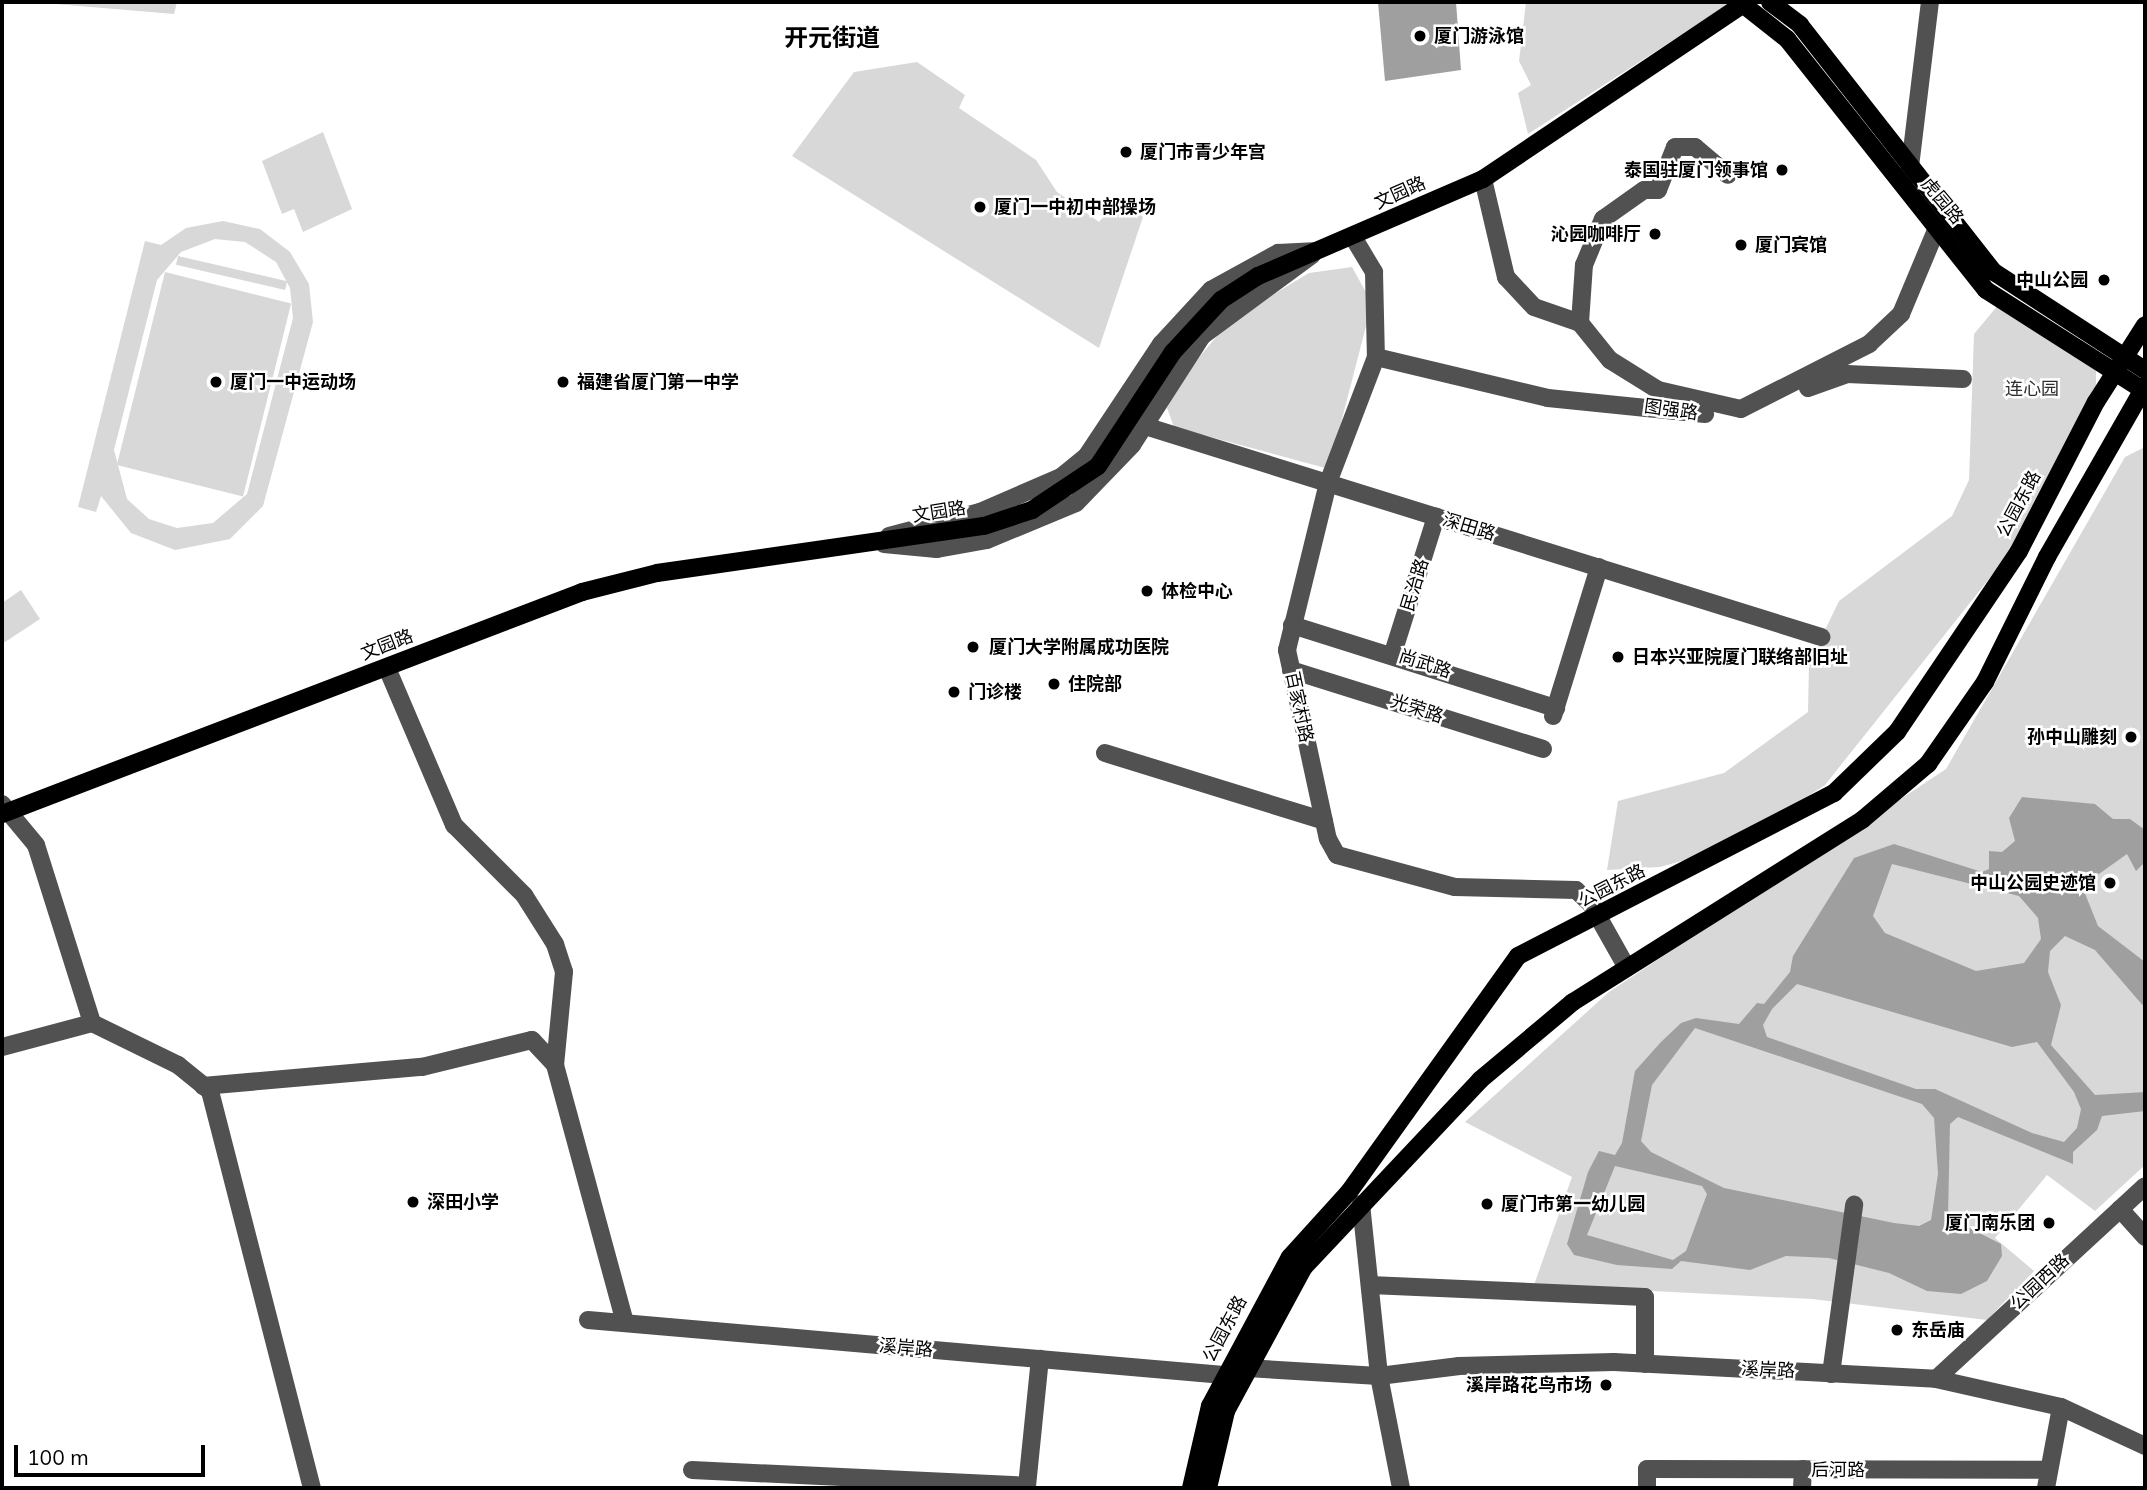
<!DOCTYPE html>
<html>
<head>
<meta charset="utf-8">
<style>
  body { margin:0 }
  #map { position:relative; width:2147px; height:1490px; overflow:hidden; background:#fff; font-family:Mulish,"Noto Sans SC",sans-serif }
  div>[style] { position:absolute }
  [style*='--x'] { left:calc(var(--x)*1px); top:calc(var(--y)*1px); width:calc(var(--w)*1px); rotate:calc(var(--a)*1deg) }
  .green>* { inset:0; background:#d8d8d8; transform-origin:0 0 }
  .water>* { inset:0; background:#9f9f9f }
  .minor>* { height:18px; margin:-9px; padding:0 9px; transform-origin:9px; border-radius:9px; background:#515151 }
  .major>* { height:18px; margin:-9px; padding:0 9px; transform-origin:9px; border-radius:9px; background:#000 }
  .dots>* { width:19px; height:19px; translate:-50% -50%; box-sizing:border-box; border:4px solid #fff; border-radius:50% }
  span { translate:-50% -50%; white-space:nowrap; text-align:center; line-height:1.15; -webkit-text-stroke:5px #fff; paint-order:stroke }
  .poi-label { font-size:18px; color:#000; font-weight:700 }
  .left { translate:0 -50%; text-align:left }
  .right { translate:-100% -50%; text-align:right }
  .street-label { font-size:18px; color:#000 }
  .park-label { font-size:18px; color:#2f2f2f }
  .district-label { font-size:24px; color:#000; font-weight:700 }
  .frame { position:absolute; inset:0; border:4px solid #000; pointer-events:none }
  .scale { position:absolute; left:14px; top:1445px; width:191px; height:32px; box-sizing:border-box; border:4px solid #000; border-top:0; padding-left:9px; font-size:21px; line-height:24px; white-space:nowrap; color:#000; -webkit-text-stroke:5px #fff; paint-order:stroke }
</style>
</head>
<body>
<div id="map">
  <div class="green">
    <i style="clip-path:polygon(32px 2px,177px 2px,174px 14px)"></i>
    <i style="clip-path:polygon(1526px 2px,1732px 2px,1528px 134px,1518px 93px,1531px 85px,1519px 61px)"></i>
    <i style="clip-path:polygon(917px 62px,965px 95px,959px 108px,1036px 160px,1057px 192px,1099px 222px,1120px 197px,1143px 217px,1099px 348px,792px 156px,854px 72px)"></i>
    <i style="clip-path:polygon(323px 132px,352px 209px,303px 232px,294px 209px,282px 214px,262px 161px)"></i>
    <i style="clip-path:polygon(evenodd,223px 221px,260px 229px,290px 252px,309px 284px,313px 322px,263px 506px,230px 539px,175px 550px,131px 533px,101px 496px,96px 512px,78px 507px,145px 241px,161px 245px,186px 228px,223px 221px,215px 239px,245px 242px,276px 262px,290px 288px,293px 318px,247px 494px,213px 523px,177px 528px,149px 519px,127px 499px,114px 450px,157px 280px,181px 252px,215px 239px)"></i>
    <i style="left:178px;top:256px;width:112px;height:9px;rotate:13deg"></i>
    <i style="clip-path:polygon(1352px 267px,1372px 303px,1329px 469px,1174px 427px,1167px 408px,1182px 377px,1231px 320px,1309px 273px)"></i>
    <i style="left:165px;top:272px;width:130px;height:199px;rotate:14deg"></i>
    <i style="clip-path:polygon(2004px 298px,2096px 358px,2096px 407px,2012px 550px,1825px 785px,1728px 848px,1660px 867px,1607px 870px,1618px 801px,1724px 773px,1808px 712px,1809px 663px,1839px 601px,1952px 516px,1969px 480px,1974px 334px)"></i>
    <i style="clip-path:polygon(2145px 447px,2145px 1165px,2095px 1211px,2047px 1175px,1995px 1238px,2034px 1271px,1987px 1320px,1812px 1299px,1534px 1285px,1572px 1177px,1465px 1122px,1609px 992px,1946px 769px,2125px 457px)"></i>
    <i style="clip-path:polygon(21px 590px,40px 619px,2px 644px,2px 603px)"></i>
  </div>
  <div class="water">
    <i style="clip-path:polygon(1378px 2px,1456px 2px,1461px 70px,1385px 81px)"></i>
    <i style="clip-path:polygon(evenodd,2022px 797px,2095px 804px,2113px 819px,2130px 819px,2145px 830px,2145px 862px,2136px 871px,2127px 854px,2082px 886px,2098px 926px,2145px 962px,2145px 1008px,2095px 950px,2065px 936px,2050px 951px,2048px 972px,2061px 1005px,2051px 1045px,2095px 1095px,2145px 1092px,2145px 1111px,2102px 1116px,2097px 1130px,2073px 1152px,2073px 1164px,1958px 1117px,1950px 1124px,1948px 1217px,2001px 1244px,2002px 1256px,1987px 1281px,1961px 1294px,1927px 1291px,1889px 1273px,1829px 1258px,1786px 1256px,1750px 1270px,1681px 1261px,1672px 1269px,1617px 1265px,1574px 1255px,1567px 1244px,1588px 1172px,1599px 1151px,1615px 1155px,1622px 1143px,1635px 1071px,1661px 1042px,1681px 1023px,1696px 1018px,1739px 1024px,1757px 1003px,1764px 1004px,1790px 972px,1793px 956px,1854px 858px,1894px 844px,1982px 872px,1989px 869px,1989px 851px,2002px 852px,2015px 841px,2009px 818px,2022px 797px,1892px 864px,2019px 896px,2038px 918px,2041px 939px,2024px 963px,1976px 971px,1885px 933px,1873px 916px,1892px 864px,2022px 797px,1797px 984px,2012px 1047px,2037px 1042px,2074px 1092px,2081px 1109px,2077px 1128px,2064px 1142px,2032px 1133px,1935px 1089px,1916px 1089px,1767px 1037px,1763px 1025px,1772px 1009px,1797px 984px,2022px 797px,1695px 1028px,1922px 1104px,1934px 1118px,1938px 1174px,1931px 1220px,1919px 1226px,1894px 1223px,1724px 1188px,1651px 1152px,1641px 1141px,1652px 1085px,1695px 1028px,2022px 797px,1615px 1166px,1702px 1186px,1707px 1194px,1686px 1251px,1673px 1260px,1587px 1235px,1615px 1166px)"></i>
  </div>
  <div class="minor">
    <i style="--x:1909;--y:175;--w:174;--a:-83.1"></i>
    <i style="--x:1483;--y:179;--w:101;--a:76.8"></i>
    <i style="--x:1506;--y:277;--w:41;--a:47"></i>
    <i style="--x:1534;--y:307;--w:49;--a:19.2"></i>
    <i style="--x:1580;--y:323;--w:48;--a:51"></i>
    <i style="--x:1610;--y:360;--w:57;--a:32"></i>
    <i style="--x:1658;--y:390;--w:85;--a:12.9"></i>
    <i style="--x:1741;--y:409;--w:144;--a:-26.9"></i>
    <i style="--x:1869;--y:344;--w:44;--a:-43.2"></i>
    <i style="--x:1901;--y:314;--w:93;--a:-67.3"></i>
    <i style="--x:1353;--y:237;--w:41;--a:59"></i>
    <i style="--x:1374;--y:272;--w:85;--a:88.7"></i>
    <i style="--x:1376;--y:357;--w:135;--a:110.9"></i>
    <i style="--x:1328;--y:483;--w:172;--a:103.8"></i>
    <i style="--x:1287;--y:650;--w:193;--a:77.8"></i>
    <i style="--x:1328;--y:839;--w:18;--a:61"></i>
    <i style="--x:1337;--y:855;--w:122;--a:15.2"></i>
    <i style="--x:1455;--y:887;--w:121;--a:1.4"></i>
    <i style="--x:1576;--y:890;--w:21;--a:43"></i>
    <i style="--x:1591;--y:904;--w:73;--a:60.6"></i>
    <i style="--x:1580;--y:323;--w:58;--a:-86.1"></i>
    <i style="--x:1584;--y:265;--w:50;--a:-67.6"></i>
    <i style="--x:1603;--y:219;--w:50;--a:-35.3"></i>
    <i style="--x:1644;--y:190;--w:14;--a:0"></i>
    <i style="--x:1658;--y:190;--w:46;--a:-68.4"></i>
    <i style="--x:1675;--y:147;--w:20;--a:0"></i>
    <i style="--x:1695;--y:147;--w:43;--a:40.3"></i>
    <i style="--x:1376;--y:357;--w:177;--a:13.4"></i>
    <i style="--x:1548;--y:398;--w:158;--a:5.8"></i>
    <i style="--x:1808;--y:388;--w:41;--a:-19.7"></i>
    <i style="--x:1847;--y:374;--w:116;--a:2.5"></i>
    <i style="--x:1116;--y:417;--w:739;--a:17.33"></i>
    <i style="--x:889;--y:536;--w:94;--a:-14.8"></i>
    <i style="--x:980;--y:512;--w:88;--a:-23.4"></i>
    <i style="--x:1061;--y:477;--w:32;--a:-39"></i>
    <i style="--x:1086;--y:457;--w:136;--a:-56.4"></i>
    <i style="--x:1161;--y:344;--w:74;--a:-47.2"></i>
    <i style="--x:1211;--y:290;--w:77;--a:-28.9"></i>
    <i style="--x:1278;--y:253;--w:35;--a:-3"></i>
    <i style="--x:884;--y:544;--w:53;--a:5.4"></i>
    <i style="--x:937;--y:549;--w:51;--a:-10.2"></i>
    <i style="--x:987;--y:540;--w:96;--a:-22.6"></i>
    <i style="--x:1076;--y:503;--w:81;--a:-46"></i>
    <i style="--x:1132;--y:445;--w:130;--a:-57.3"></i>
    <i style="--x:1202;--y:336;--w:137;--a:-36.4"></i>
    <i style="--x:1292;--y:625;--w:277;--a:17.5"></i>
    <i style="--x:1393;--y:653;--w:143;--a:-72.5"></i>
    <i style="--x:387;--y:668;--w:171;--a:66.9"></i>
    <i style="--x:454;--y:825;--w:99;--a:45"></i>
    <i style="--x:524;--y:895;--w:58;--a:57.7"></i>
    <i style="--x:555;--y:944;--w:29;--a:72"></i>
    <i style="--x:564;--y:972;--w:93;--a:95.5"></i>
    <i style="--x:555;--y:1065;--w:267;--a:74.8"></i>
    <i style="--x:1291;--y:670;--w:264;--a:17.4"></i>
    <i style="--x:1553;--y:716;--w:156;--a:-72.8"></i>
    <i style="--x:1105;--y:753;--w:229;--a:17.2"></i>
    <i style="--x:2;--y:804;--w:53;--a:50.3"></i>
    <i style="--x:36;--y:845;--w:187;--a:72.5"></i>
    <i style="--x:92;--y:1023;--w:96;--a:26"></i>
    <i style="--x:178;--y:1065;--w:41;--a:39.1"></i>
    <i style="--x:210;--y:1091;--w:410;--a:75.6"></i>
    <i style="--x:2;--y:1047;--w:93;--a:-14.9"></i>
    <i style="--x:203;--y:1086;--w:220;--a:-5"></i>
    <i style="--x:422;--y:1067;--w:113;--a:-13.8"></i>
    <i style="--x:532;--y:1040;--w:34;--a:47"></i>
    <i style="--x:1361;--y:1204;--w:173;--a:84"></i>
    <i style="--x:1379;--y:1376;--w:114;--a:78.9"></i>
    <i style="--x:2120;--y:1209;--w:38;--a:48"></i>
    <i style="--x:1370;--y:1285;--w:275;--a:2.5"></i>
    <i style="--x:1645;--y:1297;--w:67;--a:90"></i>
    <i style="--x:588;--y:1320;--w:638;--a:4.94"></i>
    <i style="--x:1247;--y:1368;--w:132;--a:3.5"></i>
    <i style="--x:1379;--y:1376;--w:81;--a:-7.1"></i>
    <i style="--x:1459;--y:1366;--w:155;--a:-1.5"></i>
    <i style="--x:1614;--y:1362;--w:322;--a:3"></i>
    <i style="--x:1936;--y:1379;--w:128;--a:12.6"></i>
    <i style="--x:2061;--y:1407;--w:93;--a:24.9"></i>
    <i style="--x:1831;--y:1374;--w:171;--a:-82.2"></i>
    <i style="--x:1936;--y:1379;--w:284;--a:-42.7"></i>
    <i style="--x:692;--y:1470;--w:335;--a:2.7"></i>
    <i style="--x:1027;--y:1486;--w:128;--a:-84.2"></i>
    <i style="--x:1647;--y:1488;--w:19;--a:-90"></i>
    <i style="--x:1647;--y:1469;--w:402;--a:0.1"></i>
    <i style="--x:1802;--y:1488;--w:19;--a:-87"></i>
    <i style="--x:2046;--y:1488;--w:82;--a:-79.5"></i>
  </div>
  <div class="major">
    <i style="--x:1740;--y:2;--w:60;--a:38.2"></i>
    <i style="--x:1787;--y:39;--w:320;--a:51.6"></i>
    <i style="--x:1986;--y:290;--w:186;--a:32.5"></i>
    <i style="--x:1770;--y:2;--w:38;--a:37"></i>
    <i style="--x:1800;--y:25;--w:314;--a:51.9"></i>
    <i style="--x:1994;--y:272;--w:180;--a:33"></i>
    <i style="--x:2;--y:814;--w:621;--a:-20.94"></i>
    <i style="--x:582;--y:592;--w:77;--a:-14.2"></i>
    <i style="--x:657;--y:573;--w:330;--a:-8.2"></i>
    <i style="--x:984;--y:526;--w:51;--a:-18.4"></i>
    <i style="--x:1032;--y:510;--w:79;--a:-33.7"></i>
    <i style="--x:1098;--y:466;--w:136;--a:-56.7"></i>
    <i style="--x:1173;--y:352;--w:71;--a:-47.3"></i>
    <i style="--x:1221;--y:300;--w:44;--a:-33"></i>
    <i style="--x:1258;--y:276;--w:245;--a:-23.3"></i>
    <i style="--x:1483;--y:179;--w:317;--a:-33.9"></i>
    <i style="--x:1191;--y:1488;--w:84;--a:-77"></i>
    <i style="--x:1210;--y:1406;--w:169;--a:-61.8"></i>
    <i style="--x:1290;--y:1257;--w:88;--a:-47.8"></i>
    <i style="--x:1349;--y:1192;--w:290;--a:-54.4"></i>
    <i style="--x:1518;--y:956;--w:356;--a:-27.3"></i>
    <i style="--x:1834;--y:793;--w:88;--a:-44.1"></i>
    <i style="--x:1897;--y:732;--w:218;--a:-56"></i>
    <i style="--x:2019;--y:551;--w:168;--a:-62.7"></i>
    <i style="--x:2096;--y:402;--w:91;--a:-57.5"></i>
    <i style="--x:1208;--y:1488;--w:79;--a:-76.8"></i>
    <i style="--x:1226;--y:1411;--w:164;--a:-61.6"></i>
    <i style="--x:1304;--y:1267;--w:257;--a:-46.7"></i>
    <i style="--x:1480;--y:1080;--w:121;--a:-40"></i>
    <i style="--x:1573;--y:1002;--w:342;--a:-32.2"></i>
    <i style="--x:1862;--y:820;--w:87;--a:-40.3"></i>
    <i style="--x:1928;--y:764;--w:100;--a:-55.2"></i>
    <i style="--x:1985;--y:682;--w:140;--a:-63.6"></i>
    <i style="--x:2047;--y:557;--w:197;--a:-60.2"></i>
  </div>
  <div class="dots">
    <i style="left:1420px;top:36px;background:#000"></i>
    <i style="left:1126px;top:152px;background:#000"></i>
    <i style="left:1782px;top:170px;background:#000"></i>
    <i style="left:980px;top:207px;background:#000"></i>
    <i style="left:1655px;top:234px;background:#000"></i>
    <i style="left:1741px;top:245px;background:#000"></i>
    <i style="left:2104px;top:280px;background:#000"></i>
    <i style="left:216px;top:382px;background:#000"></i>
    <i style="left:563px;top:382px;background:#000"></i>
    <i style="left:1147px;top:591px;background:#000"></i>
    <i style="left:973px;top:647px;background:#000"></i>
    <i style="left:1618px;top:657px;background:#000"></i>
    <i style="left:1054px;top:684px;background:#000"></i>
    <i style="left:954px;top:692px;background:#000"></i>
    <i style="left:2131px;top:737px;background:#000"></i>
    <i style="left:2110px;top:883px;background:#000"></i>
    <i style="left:413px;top:1202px;background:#000"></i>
    <i style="left:1487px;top:1204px;background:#000"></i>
    <i style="left:2049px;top:1223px;background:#000"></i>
    <i style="left:1897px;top:1330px;background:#000"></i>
    <i style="left:1606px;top:1385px;background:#000"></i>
  </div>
  <div class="poi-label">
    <span class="left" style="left:1434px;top:36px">厦门游泳馆</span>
    <span class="left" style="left:1140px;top:152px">厦门市青少年宫</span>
    <span class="right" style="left:1768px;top:170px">泰国驻厦门领事馆</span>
    <span class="left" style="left:994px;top:207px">厦门一中初中部操场</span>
    <span class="right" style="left:1641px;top:234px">沁园咖啡厅</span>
    <span class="left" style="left:1755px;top:245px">厦门宾馆</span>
    <span class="right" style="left:2088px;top:280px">中山公园</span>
    <span class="left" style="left:230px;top:382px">厦门一中运动场</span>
    <span class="left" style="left:577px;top:382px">福建省厦门第一中学</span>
    <span class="left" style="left:1161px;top:591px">体检中心</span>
    <span class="left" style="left:989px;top:647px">厦门大学附属成功医院</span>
    <span class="left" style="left:1632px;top:657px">日本兴亚院厦门联络部旧址</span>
    <span class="left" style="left:1068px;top:684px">住院部</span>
    <span class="left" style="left:968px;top:692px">门诊楼</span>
    <span class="right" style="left:2117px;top:737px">孙中山雕刻</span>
    <span class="right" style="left:2096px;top:883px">中山公园史迹馆</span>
    <span class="left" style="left:427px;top:1202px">深田小学</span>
    <span class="left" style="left:1501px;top:1204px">厦门市第一幼儿园</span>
    <span class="right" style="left:2035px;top:1223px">厦门南乐团</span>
    <span class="left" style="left:1911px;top:1330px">东岳庙</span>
    <span class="right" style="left:1592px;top:1385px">溪岸路花鸟市场</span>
  </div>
  <div class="street-label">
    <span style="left:1400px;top:193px;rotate:-24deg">文园路</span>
    <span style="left:1942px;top:201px;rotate:50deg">虎园路</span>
    <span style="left:1671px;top:410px;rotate:8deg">图强路</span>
    <span style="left:2019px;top:504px;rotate:-62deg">公园东路</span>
    <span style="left:939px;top:512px;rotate:-9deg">文园路</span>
    <span style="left:1469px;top:527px;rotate:17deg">深田路</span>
    <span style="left:1415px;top:585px;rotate:-73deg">民治路</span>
    <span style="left:387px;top:645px;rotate:-21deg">文园路</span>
    <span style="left:1425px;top:664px;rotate:18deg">尚武路</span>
    <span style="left:1299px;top:707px;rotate:78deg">百家村路</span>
    <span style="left:1417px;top:709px;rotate:18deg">光荣路</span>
    <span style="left:1612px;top:886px;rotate:-27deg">公园东路</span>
    <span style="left:2040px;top:1282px;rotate:-43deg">公园西路</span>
    <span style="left:1225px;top:1329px;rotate:-62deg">公园东路</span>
    <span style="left:906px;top:1348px;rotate:5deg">溪岸路</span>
    <span style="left:1768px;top:1370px;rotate:3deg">溪岸路</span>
    <span style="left:1838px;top:1470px">后河路</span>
  </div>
  <div class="park-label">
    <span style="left:2032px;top:389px">连心园</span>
  </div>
  <div class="district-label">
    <span style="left:832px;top:38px">开元街道</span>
  </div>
  <div class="frame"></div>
  <div class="scale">100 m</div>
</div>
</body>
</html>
